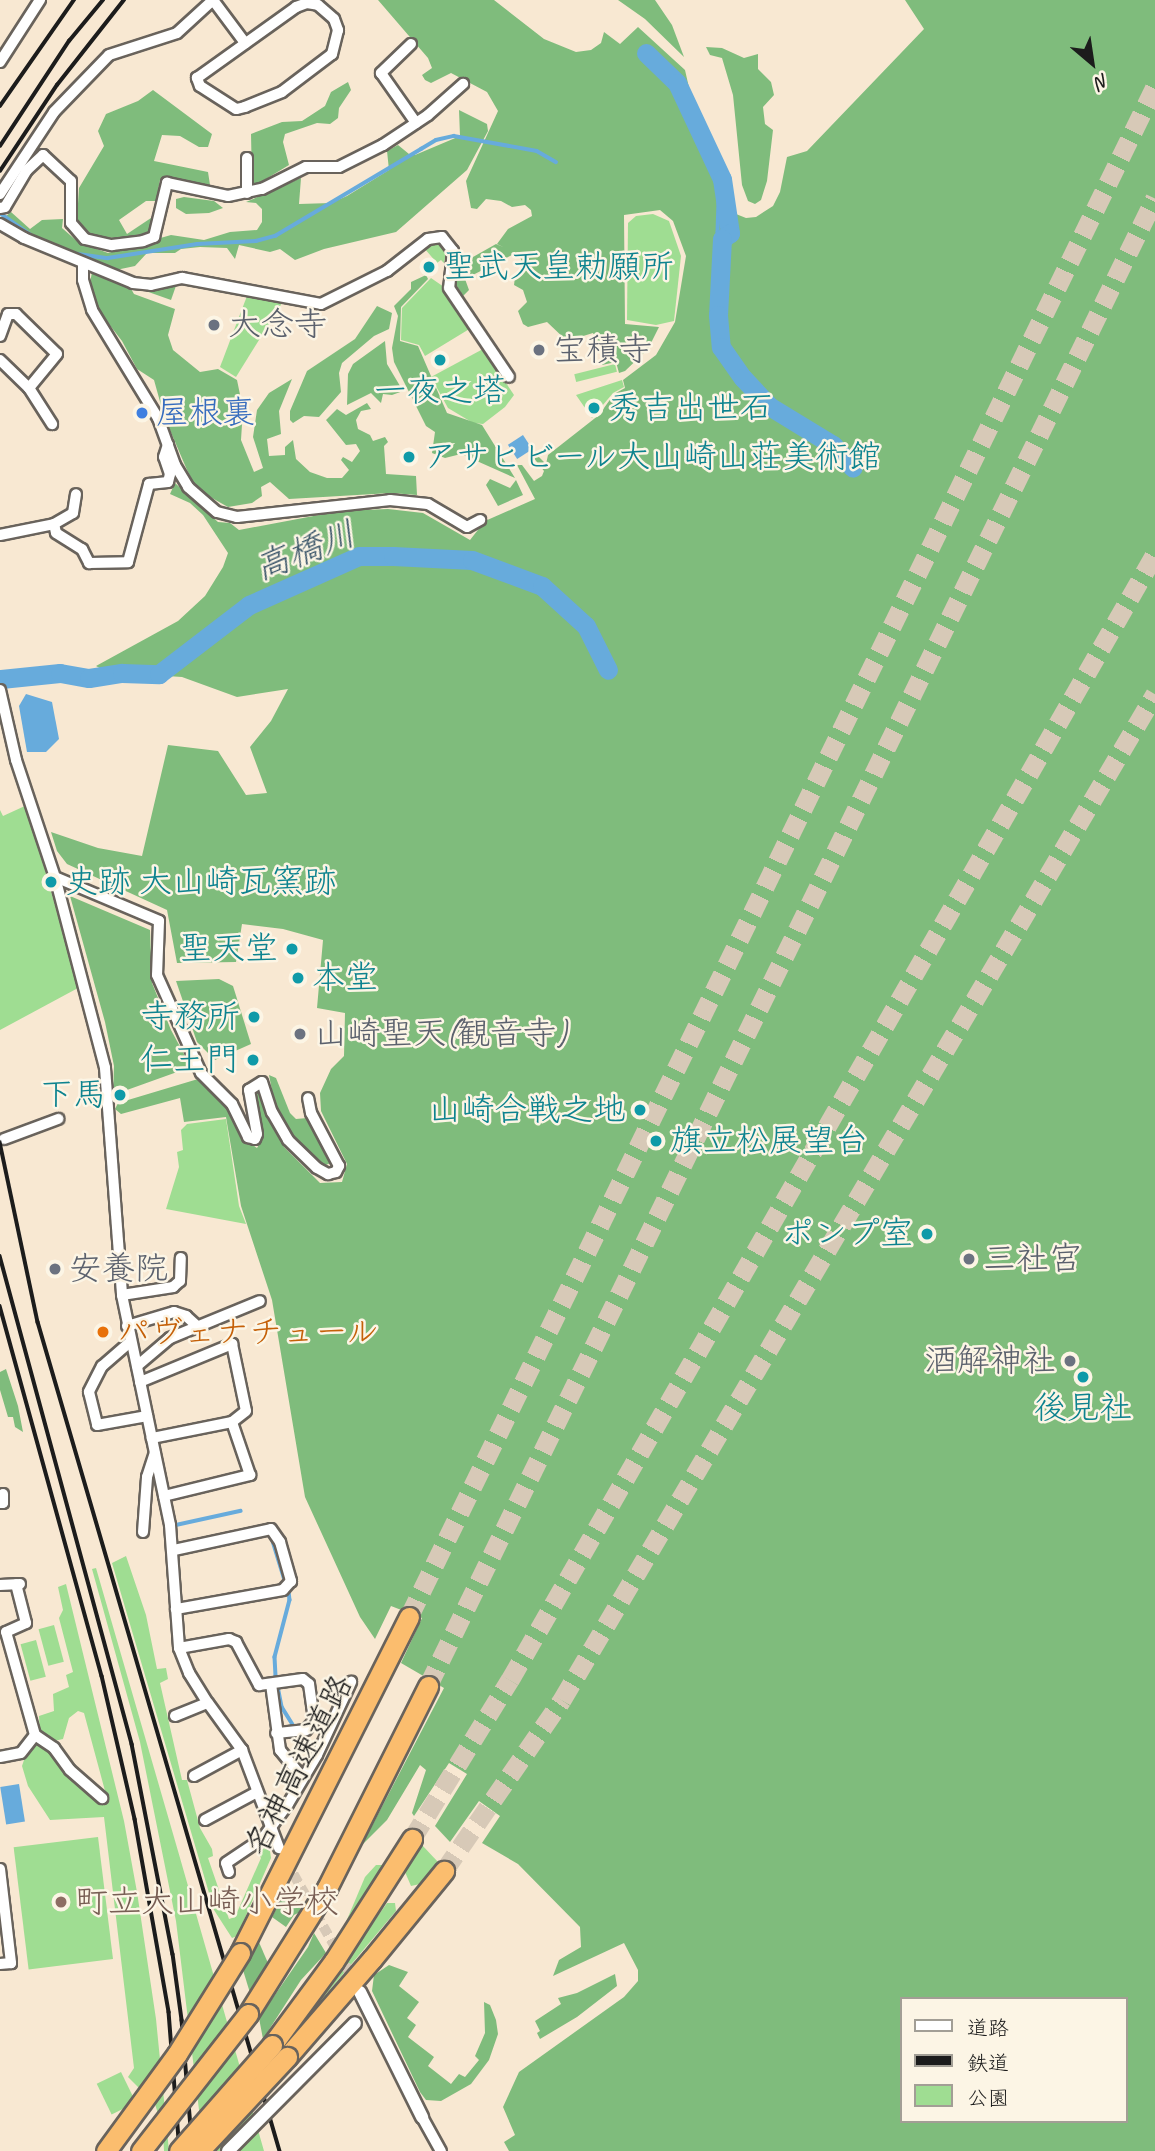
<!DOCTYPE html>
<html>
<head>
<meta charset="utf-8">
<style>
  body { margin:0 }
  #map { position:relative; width:1155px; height:2151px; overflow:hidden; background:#f8e8d2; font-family:Caveat,"Klee One",sans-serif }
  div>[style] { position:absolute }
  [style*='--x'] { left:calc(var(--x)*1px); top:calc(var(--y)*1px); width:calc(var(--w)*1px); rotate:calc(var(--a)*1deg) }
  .green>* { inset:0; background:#9fdd92; transform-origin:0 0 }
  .forest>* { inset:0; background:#7fbc7c }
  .water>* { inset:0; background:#67abdc; transform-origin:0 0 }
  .stream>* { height:3.5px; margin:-1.75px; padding:0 1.75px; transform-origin:1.75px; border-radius:1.75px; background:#67abdc }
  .river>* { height:19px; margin:-9.5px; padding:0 9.5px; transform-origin:9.5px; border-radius:9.5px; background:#67abdc }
  .minor-tunnel>* { height:10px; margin-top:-5px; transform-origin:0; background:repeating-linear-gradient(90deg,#d7c9b7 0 10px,transparent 0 15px) }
  .motorway-tunnel>* { height:19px; margin-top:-9.5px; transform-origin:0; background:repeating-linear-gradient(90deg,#d7c9b7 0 19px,transparent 0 29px) }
  .roads { filter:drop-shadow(2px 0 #69635c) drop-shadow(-2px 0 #69635c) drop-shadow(0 2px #69635c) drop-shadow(0 -2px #69635c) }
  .minor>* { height:10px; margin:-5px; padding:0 5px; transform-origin:5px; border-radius:5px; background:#fff }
  .tertiary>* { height:12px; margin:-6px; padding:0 6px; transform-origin:6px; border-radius:6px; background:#fff }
  .motorway>* { height:19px; margin:-9.5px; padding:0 9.5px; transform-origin:9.5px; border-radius:9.5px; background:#fbbd6e }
  .rail>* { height:3.5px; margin:-1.75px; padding:0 1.75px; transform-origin:1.75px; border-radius:1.75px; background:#1c1c1c }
  .bridges { filter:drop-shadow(2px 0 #69635c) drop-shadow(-2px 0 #69635c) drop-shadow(0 2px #69635c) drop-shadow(0 -2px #69635c) }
  .tertiary-bridge>* { height:12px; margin:-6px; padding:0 6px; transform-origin:6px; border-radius:6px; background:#fff }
  .motorway-bridge>* { height:19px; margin:-9.5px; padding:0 9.5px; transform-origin:9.5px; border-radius:9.5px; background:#fbbd6e }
  .dots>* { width:19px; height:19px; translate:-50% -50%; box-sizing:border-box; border:4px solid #fcf5e5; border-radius:50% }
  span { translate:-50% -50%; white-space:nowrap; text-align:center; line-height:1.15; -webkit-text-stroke:5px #fcf5e5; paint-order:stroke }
  .culture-label { font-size:33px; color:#0d838f }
  .left { translate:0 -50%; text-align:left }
  .right { translate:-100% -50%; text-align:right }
  .worship-label { font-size:33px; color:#5b616d }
  .shop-label { font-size:33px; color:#366cbe }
  .food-label { font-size:33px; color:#c56008 }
  .street-label { font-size:33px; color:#1c1c1c }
  .education-label { font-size:33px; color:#785e54 }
  .water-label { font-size:35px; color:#3a5569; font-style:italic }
  .legend { position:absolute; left:900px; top:1997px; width:228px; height:126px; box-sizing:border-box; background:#fcf5e5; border:2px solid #a29e95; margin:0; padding:9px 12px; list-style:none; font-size:21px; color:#1c1c1c }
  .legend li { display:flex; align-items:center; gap:14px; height:35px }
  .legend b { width:35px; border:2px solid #a29e95 }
  .north { position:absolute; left:1057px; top:28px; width:70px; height:70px; -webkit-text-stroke:5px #fcf5e5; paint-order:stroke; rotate:151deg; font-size:19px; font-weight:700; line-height:28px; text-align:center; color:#1c1c1c }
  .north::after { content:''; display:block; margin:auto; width:24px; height:32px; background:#1c1c1c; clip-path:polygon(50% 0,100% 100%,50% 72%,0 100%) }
</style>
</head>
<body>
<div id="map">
  <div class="green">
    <i style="clip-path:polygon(653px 214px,669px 221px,681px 256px,674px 321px,656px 325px,627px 320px,628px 223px,636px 216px)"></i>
    <i style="clip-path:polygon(437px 242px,447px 249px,444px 263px,441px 260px,437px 263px,424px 248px)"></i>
    <i style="clip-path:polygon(431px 278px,444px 287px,471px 328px,425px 356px,419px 345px,401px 340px,402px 308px)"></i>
    <i style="clip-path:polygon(247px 296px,282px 303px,236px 377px,220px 367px)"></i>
    <i style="clip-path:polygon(483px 349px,514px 395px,505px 407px,483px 424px,473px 423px,448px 408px,431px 377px)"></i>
    <i style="left:615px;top:364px;width:8px;height:42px;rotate:76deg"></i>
    <i style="clip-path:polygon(622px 380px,624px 387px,613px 393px,592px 418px,576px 395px)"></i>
    <i style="clip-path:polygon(27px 805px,78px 988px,0 1030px,0 810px,3px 816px)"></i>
    <i style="clip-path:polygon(226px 1119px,239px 1206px,246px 1224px,166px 1209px,179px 1167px,177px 1152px,183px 1150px,181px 1130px,187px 1124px)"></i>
    <i style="clip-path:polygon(126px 1556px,146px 1615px,157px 1669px,166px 1668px,168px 1679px,160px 1683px,182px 1780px,187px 1780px,200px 1828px,212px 1849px,213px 1856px,208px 1858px,229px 1919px,235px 1917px,261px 1858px,258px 1853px,265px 1847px,270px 1851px,271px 1858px,237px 1936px,232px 1938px,214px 1910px,112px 1563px)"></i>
    <i style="clip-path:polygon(96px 1568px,178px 1851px,264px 2151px,204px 2151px,176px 1921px,140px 1742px,92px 1569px)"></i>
    <i style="clip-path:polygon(66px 1584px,124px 1821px,137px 1892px,156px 2019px,169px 2151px,164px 2151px,163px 2130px,155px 2104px,128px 2077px,134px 2068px,104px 1817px,50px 1820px,28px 1786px,22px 1766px,26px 1754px,35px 1743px,50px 1752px,58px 1764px,100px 1802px,108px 1802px,84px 1713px,78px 1711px,69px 1718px,63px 1739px,54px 1741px,40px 1734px,39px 1716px,54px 1711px,53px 1694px,69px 1687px,66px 1675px,73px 1672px,59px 1618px,63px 1610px,58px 1587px)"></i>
    <i style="left:54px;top:1625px;width:38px;height:16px;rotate:75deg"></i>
    <i style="left:36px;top:1640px;width:38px;height:16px;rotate:75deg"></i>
    <i style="left:98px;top:1837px;width:123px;height:85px;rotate:83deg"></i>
    <i style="clip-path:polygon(421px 1844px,438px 1862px,420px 1884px,411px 1886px,405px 1872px)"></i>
    <i style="clip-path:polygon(376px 1865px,384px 1865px,343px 1929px,365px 1877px)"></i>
    <i style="clip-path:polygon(387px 1903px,395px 1903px,396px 1911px,307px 2017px)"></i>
    <i style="left:121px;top:2072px;width:34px;height:27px;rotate:64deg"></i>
  </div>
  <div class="forest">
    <i style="clip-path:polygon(evenodd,378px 0,494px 0,544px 39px,576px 52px,591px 50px,601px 43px,604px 32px,620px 44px,638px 27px,685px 70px,702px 145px,721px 170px,736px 214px,746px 218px,756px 217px,773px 206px,780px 192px,787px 157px,807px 151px,924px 29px,905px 0,1155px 0,1155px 2151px,509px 2151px,504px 2142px,515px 2135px,503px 2107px,519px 2072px,624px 1997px,638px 1981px,638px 1970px,624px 1943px,553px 1976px,559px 1960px,581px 1947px,580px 1927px,518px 1864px,482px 1843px,500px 1816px,479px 1801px,450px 1842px,435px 1826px,467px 1774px,449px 1763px,414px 1816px,412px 1813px,426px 1770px,420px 1765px,387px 1820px,362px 1845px,444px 1688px,401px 1663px,422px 1618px,391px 1606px,375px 1639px,360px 1617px,305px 1497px,272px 1300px,241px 1206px,226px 1117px,184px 1122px,180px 1098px,121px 1114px,115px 1109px,118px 1103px,198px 1079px,228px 1107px,242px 1138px,257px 1148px,264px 1136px,255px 1088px,260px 1087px,284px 1147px,320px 1183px,342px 1182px,347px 1164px,321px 1111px,320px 1093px,331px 1069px,344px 1056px,345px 1013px,317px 1008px,323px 940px,283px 929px,242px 924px,236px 962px,177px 963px,167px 910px,67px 864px,57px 851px,51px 832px,98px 848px,142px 856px,168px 745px,218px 751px,246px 795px,267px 793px,250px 747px,271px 721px,288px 689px,237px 697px,182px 677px,107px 672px,96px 666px,178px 621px,205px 596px,223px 567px,228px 553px,203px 515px,190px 503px,170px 494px,175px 483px,218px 522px,230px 523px,239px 530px,340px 511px,388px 509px,423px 513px,470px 540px,485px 521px,535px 499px,517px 465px,522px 465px,534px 481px,542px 476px,544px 471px,533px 457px,536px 454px,546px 464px,548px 455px,599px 415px,614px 394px,625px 388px,623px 380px,656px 355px,675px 322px,686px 256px,673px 221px,660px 210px,624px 215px,625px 324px,659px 327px,648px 349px,625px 371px,619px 373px,616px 362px,602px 365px,603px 354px,593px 333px,567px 341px,547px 322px,528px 327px,523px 324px,518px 311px,527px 302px,523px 290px,514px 285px,515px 277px,525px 269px,518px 252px,465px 279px,469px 290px,463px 296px,455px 283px,464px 268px,473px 257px,496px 244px,503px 247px,497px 244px,508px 229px,532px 216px,531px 210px,525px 205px,512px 207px,501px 201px,486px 199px,477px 209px,471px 208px,466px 181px,498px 111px,487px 92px,451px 73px,431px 83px,425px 80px,422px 75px,432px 68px,428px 58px,378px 0,901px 1999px,1125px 1999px,1125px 2121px,901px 2121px,901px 1999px)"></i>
    <i style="clip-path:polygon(618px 0,655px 0,672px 25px,684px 57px,645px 19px)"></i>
    <i style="clip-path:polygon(706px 47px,722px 48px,744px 58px,758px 54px,758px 69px,771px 82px,774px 95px,763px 107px,765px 124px,773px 130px,767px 181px,761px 200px,755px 204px,748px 201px,742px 185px,733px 95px,722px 58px,710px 55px)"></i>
    <i style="clip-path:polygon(348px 82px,351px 90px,339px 108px,338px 118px,330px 124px,317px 123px,285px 134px,283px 142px,289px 165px,256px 185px,252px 182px,251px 134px,282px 122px,302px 121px,325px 106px,331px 92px)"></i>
    <i style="clip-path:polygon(153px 90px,212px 134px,208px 147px,199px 147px,180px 136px,162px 135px,154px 161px,208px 172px,210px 185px,166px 177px,160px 180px,156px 201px,146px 201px,119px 220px,127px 234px,154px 216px,152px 232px,126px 237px,125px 239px,92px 236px,77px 219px,79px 188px,104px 146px,98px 131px,106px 114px,138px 101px)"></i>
    <i style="clip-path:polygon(459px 110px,487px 124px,488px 131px,467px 170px,396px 232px,324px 249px,295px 260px,280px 249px,270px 252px,239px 245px,235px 259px,227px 248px,200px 247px,181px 249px,175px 253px,147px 253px,135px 266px,116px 270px,70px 254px,0 221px,11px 212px,30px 229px,42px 220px,63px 219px,62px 228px,78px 242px,108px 253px,171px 235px,204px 240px,230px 232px,257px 230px,262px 222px,262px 209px,256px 203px,246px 202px,301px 178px,299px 204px,331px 203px,347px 196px,389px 170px,387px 151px,398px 145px,409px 154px,415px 155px,460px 136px)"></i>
    <i style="clip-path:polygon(184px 197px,214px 201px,223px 208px,209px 213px,186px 214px,176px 208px,176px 199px)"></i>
    <i style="clip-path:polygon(92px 272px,130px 287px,134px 294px,175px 309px,168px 335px,173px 350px,200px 372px,218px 369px,237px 380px,243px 409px,241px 440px,254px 472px,263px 468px,253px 437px,257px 410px,269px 393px,292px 379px,279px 411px,281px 434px,267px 439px,269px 456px,285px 455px,285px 447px,293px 440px,296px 459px,310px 472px,327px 478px,342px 478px,349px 470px,341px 460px,343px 457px,352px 462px,360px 451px,356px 444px,346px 445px,326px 420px,337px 409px,346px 415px,367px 403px,371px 409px,361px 411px,356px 420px,358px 429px,370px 435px,373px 441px,385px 437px,388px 442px,384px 446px,386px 474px,416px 476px,417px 495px,391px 493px,289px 499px,270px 482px,261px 487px,262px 496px,252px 503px,228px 507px,212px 498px,195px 486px,187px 470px,164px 416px,154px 380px,137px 369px,122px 341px,95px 306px,90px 283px)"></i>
    <i style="clip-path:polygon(426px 275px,428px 279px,401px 307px,400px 341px,418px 346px,447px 413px,482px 425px,515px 478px,461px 454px,445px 458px,432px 453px,435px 432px,426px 426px,394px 362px,392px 348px,398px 316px,394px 306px,411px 289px,411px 282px)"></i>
    <i style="clip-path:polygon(177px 283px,171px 300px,140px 289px,140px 287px)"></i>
    <i style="clip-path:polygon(377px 306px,392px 313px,389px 329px,374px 336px,342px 363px,339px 373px,341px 392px,319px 417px,304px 416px,293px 423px,290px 420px,290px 411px,307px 371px,355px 339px)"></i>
    <i style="clip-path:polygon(385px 341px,387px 364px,403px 391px,392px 395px,383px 394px,381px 403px,371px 393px,347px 405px,348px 374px,353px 364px)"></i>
    <i style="clip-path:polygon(490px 479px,510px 488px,516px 480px,523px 495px,498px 506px,486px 485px)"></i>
    <i style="clip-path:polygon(70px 896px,150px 930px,152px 983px,171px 1030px,191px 1067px,113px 1095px,114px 1066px,105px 1022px)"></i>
    <i style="clip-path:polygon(219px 979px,233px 986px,251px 1044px,215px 1060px,197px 1042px,176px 981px)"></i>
    <i style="clip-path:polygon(269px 1075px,276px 1078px,290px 1113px,296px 1119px,307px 1118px,331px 1163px,323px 1166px,292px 1137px,276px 1111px)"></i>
    <i style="clip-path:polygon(6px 1369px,18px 1406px,23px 1432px,15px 1427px,13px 1417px,8px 1417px,0 1390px,0 1372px)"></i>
    <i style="clip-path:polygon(288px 1887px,302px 1911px,294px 1915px,286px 1927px,272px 1917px)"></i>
    <i style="clip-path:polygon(314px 1933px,326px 1953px,301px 1980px,263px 2039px,259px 2018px,308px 1947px)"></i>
    <i style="clip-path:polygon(258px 1940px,268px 1963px,250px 1993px,243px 1970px)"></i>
    <i style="clip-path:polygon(389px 1965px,408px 1972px,399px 1986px,419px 2002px,407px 2018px,416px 2025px,408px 2037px,434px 2057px,428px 2066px,451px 2084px,459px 2074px,465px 2077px,479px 2060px,475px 2056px,485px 2033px,484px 2002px,490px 2005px,496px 2020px,498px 2034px,489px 2060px,471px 2084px,441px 2101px,426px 2100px,420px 2092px,372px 1991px,374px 1975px)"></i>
    <i style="clip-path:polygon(615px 1974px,617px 1986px,577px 2017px,540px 2039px,537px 2033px,540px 2031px,535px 2021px,561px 2004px,558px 1998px,577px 1993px)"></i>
  </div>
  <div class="water">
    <i style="left:523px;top:435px;width:17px;height:18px;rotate:57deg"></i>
    <i style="clip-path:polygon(26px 694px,52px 702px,59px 739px,46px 752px,27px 752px,19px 706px)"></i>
    <i style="left:19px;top:1784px;width:38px;height:19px;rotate:81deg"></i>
  </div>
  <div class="stream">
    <i style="--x:720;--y:172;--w:60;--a:91.9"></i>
    <i style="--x:718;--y:232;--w:8;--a:60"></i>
    <i style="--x:0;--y:213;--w:43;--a:35.5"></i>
    <i style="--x:71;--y:253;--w:37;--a:8"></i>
    <i style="--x:108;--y:258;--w:90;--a:-8.9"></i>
    <i style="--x:197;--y:244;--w:59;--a:-2.9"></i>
    <i style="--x:256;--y:241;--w:20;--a:-15"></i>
    <i style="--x:275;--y:236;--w:170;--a:-30.8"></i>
    <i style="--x:421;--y:149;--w:17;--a:-31"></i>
    <i style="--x:436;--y:140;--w:18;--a:-13"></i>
    <i style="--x:454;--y:136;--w:84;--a:10.2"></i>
    <i style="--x:537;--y:151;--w:22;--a:30"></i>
    <i style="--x:176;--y:1525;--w:66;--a:-12.3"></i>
    <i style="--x:273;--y:1541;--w:39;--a:73"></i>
    <i style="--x:289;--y:1591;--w:9;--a:84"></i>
    <i style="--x:290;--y:1600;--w:59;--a:104.7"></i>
    <i style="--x:275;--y:1657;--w:19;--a:87"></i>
    <i style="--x:276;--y:1676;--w:32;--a:79"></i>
    <i style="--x:282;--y:1707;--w:22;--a:58"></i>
  </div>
  <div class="river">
    <i style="--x:646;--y:53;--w:43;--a:44.1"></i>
    <i style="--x:677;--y:83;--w:106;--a:64.9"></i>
    <i style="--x:722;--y:179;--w:55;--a:81.6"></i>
    <i style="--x:730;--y:233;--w:10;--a:143"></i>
    <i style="--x:722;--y:239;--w:76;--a:93"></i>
    <i style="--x:718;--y:315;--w:32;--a:85"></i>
    <i style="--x:721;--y:347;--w:38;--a:55"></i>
    <i style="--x:743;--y:378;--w:38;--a:47"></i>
    <i style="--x:769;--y:406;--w:75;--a:31.4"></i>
    <i style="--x:833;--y:445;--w:30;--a:49"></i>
    <i style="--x:1;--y:679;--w:59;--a:-5.8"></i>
    <i style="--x:60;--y:673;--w:29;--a:10"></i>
    <i style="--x:89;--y:678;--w:33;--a:-9"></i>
    <i style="--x:122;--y:673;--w:37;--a:2"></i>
    <i style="--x:159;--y:674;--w:113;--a:-37.5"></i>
    <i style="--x:249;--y:605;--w:120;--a:-24"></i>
    <i style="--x:359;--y:556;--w:34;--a:0"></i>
    <i style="--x:393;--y:556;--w:79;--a:2.9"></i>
    <i style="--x:472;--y:560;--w:75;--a:20.4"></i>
    <i style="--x:542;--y:586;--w:59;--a:42.3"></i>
    <i style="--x:586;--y:626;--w:49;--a:63.4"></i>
  </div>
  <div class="minor-tunnel">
    <i style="--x:286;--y:1861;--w:139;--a:60.3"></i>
  </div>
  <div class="motorway-tunnel">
    <i style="--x:409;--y:1617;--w:1702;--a:-64.01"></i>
    <i style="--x:428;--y:1686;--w:1656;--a:-63.96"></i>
    <i style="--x:412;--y:1839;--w:187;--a:-58.4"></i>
    <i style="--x:510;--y:1680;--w:1298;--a:-60.19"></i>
    <i style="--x:444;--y:1871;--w:208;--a:-55.4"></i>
    <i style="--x:562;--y:1700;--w:1168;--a:-59.48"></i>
  </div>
  <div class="roads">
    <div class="minor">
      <i style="--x:213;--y:0;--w:54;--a:53.3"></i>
      <i style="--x:307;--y:3;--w:11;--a:10"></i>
      <i style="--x:318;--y:5;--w:21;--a:41"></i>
      <i style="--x:334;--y:19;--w:12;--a:70"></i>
      <i style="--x:338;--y:30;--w:25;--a:104"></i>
      <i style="--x:332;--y:54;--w:63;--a:142.8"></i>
      <i style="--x:282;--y:92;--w:40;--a:158"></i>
      <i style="--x:245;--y:107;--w:9;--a:167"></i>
      <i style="--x:236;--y:109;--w:43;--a:-147.4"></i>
      <i style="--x:200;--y:86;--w:9;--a:-111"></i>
      <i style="--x:197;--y:78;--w:122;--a:-35.6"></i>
      <i style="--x:296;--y:7;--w:12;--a:-20"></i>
      <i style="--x:411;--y:44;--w:42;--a:136"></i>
      <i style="--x:381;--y:73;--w:61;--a:55"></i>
      <i style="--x:0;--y:62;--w:74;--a:-57.2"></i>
      <i style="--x:247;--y:158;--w:35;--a:90"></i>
      <i style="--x:0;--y:194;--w:98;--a:-56.6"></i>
      <i style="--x:54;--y:112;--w:79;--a:-46"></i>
      <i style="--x:109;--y:55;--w:71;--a:-17.9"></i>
      <i style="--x:177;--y:33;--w:49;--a:-42.5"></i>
      <i style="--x:0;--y:208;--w:5;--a:-11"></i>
      <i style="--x:5;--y:207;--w:43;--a:-59.3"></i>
      <i style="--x:27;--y:170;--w:22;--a:-43"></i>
      <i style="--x:43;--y:155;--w:38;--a:43"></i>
      <i style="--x:71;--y:181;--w:42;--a:90"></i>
      <i style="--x:71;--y:223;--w:21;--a:49"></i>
      <i style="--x:85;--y:239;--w:28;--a:13"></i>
      <i style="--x:112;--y:245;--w:31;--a:-7"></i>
      <i style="--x:143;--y:241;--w:12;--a:-20"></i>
      <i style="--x:154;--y:237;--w:56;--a:-76.5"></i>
      <i style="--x:167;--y:183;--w:62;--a:12"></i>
      <i style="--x:228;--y:196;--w:35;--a:-12"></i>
      <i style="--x:262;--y:189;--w:49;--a:-26.6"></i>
      <i style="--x:306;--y:167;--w:33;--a:0"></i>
      <i style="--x:339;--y:167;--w:49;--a:-26.6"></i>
      <i style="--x:383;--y:145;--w:54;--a:-33.7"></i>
      <i style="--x:428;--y:115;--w:47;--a:-41.5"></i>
      <i style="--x:0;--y:224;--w:28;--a:30"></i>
      <i style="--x:24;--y:238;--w:118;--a:22.4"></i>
      <i style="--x:133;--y:283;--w:18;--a:6"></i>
      <i style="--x:151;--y:285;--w:32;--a:-13"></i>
      <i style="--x:182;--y:278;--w:141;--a:10.6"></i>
      <i style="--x:321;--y:304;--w:74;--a:-26.6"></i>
      <i style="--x:387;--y:271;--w:52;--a:-38"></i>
      <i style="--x:428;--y:239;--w:14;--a:-8"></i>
      <i style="--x:442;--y:237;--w:18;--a:52"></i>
      <i style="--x:453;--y:251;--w:37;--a:96"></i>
      <i style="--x:449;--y:288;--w:107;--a:56"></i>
      <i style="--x:83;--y:263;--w:17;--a:90"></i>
      <i style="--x:83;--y:280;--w:31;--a:73"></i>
      <i style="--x:92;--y:310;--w:127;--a:58.6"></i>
      <i style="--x:158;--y:418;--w:50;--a:70.1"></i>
      <i style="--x:175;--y:465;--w:26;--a:59"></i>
      <i style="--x:188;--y:487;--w:38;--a:41"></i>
      <i style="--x:217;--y:512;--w:21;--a:14"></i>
      <i style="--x:237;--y:517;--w:154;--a:-6.3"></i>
      <i style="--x:390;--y:500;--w:38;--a:6"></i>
      <i style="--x:428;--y:504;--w:45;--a:30.5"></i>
      <i style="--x:467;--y:527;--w:15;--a:-28"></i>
      <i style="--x:0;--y:336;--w:23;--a:-70"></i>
      <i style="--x:8;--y:314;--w:8;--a:0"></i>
      <i style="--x:16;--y:314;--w:57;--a:44.3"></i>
      <i style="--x:57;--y:354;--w:44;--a:129.5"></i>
      <i style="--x:0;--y:360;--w:40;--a:44"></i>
      <i style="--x:29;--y:388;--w:43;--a:57.4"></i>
      <i style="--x:54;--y:524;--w:22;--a:-30"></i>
      <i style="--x:73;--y:513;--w:19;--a:-81"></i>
      <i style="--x:0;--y:535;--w:55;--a:-11.5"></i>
      <i style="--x:54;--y:524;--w:9;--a:77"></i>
      <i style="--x:56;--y:533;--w:31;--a:32"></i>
      <i style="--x:82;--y:549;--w:16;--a:63"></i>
      <i style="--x:89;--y:563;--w:39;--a:-1"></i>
      <i style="--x:128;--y:562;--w:81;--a:-74.9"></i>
      <i style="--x:149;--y:484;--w:19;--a:-6"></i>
      <i style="--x:168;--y:482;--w:8;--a:-76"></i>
      <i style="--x:170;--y:474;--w:18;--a:-109"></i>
      <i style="--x:164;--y:457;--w:13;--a:-72"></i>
      <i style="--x:0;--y:690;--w:72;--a:77.1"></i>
      <i style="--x:16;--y:760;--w:123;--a:71.6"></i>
      <i style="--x:55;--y:877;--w:197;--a:75.3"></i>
      <i style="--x:105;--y:1068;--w:228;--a:85.7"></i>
      <i style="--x:122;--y:1295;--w:235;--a:78.2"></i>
      <i style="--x:170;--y:1525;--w:123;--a:85.8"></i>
      <i style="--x:179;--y:1648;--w:27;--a:68"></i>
      <i style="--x:189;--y:1673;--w:36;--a:58"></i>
      <i style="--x:208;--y:1703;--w:58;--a:54.1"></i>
      <i style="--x:242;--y:1750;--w:105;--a:69.3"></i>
      <i style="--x:55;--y:877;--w:113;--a:22.9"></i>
      <i style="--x:159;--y:921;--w:54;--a:92.1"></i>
      <i style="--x:157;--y:975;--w:107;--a:65.8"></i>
      <i style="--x:201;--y:1073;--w:44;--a:45"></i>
      <i style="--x:232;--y:1104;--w:37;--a:64"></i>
      <i style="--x:248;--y:1137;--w:7;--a:16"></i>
      <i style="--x:255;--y:1139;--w:5;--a:-68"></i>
      <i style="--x:257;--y:1134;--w:45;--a:-100.3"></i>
      <i style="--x:249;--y:1090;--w:15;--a:-32"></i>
      <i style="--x:262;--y:1082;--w:32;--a:72"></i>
      <i style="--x:272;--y:1112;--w:32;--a:60"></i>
      <i style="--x:288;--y:1140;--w:40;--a:44"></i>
      <i style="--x:317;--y:1168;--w:13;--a:29"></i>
      <i style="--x:328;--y:1174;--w:8;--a:-14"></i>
      <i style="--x:336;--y:1172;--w:7;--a:-63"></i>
      <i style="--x:339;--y:1166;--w:60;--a:-117.8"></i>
      <i style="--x:311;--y:1113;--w:15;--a:-101"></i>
      <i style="--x:4;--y:1139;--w:58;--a:-20.3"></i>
      <i style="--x:122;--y:1295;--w:52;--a:-8.9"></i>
      <i style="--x:173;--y:1287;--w:9;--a:-41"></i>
      <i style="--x:180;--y:1281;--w:23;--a:-88"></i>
      <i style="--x:127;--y:1326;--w:49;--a:-16.6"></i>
      <i style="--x:174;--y:1312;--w:13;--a:18"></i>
      <i style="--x:186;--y:1316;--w:13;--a:42"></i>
      <i style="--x:130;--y:1342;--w:37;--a:139"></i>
      <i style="--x:102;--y:1366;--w:29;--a:117"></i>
      <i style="--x:89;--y:1392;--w:34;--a:76"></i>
      <i style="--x:97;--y:1425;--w:51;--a:-10.2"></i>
      <i style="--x:137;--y:1366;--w:43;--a:-40.3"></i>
      <i style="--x:170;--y:1338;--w:97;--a:-22.3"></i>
      <i style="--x:140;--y:1382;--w:100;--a:-22.4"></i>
      <i style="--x:232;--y:1344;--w:68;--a:78.2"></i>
      <i style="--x:246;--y:1411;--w:18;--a:142"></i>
      <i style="--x:232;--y:1422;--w:82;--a:168.7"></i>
      <i style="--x:164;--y:1496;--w:89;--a:-13.7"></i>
      <i style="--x:250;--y:1475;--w:56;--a:-108.8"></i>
      <i style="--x:0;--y:1503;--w:3;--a:0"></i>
      <i style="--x:3;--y:1503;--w:9;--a:-90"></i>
      <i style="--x:143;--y:1532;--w:55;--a:-85.8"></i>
      <i style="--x:147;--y:1477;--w:25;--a:-72"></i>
      <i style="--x:174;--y:1550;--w:99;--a:-12.2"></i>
      <i style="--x:271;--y:1529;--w:16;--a:55"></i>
      <i style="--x:280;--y:1542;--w:41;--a:74.2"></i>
      <i style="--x:291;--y:1581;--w:12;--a:132"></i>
      <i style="--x:283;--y:1590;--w:109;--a:169.9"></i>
      <i style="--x:0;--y:1585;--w:20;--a:-3"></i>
      <i style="--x:179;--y:1648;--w:51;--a:-10.2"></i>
      <i style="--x:229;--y:1639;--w:8;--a:23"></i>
      <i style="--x:236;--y:1642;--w:49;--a:61.9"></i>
      <i style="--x:259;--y:1685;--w:44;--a:-7.8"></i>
      <i style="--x:303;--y:1679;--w:8;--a:40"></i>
      <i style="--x:309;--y:1684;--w:37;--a:82"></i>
      <i style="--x:314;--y:1721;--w:12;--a:132"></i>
      <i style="--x:306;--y:1730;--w:30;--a:174"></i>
      <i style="--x:271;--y:1684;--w:67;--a:82.2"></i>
      <i style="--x:280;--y:1750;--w:35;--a:51"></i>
      <i style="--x:175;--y:1716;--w:35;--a:-22"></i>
      <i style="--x:35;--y:1735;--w:23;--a:34"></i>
      <i style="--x:54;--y:1748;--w:27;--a:54"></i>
      <i style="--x:70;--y:1770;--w:43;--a:41.2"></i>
      <i style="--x:0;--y:1757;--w:21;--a:-11"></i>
      <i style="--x:21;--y:1753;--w:23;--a:-52"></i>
      <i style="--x:35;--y:1735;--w:107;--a:-105.7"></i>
      <i style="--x:6;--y:1632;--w:22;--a:-24"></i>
      <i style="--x:26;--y:1623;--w:40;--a:-104.4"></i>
      <i style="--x:194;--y:1776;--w:55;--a:-28.4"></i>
      <i style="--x:205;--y:1820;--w:59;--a:-28.3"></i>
      <i style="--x:0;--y:1869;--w:95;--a:83.3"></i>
      <i style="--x:11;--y:1963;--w:11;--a:175"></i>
      <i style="--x:229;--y:1872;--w:9;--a:-108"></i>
      <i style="--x:226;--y:1863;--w:45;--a:-34"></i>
      <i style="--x:263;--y:1838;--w:42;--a:-53.7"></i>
      <i style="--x:288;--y:1804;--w:57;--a:-59.4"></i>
      <i style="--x:317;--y:1755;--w:81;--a:-65"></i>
      <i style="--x:422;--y:2117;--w:39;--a:61"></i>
    </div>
    <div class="tertiary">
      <i style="--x:360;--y:1992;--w:140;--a:63.6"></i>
    </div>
    <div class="motorway">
      <i style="--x:240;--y:1953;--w:376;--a:-63.3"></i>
      <i style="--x:248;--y:2014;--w:149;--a:-57.9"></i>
      <i style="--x:327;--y:1888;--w:226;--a:-63.4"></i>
      <i style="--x:272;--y:2045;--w:104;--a:-53.6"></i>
      <i style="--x:334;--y:1961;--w:145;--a:-57.4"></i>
      <i style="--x:287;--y:2057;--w:130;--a:-49.1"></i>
      <i style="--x:372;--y:1959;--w:114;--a:-50.7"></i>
    </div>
  </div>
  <div class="rail">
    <i style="--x:0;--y:106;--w:129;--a:-55.1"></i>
    <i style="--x:0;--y:146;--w:126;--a:-56.7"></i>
    <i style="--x:69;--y:41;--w:53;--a:-50.3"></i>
    <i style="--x:0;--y:171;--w:103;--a:-56.5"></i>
    <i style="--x:57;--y:85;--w:108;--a:-51.8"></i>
    <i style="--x:0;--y:1142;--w:184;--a:78.1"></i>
    <i style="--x:38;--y:1322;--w:864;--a:73.73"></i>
    <i style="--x:0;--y:1256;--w:506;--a:74.86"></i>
    <i style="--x:132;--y:1744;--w:214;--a:79"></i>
    <i style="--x:173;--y:1954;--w:67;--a:82.2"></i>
    <i style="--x:182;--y:2020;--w:131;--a:85.2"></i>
    <i style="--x:0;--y:1306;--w:384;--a:74.6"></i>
    <i style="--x:102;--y:1676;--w:147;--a:77"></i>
    <i style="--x:135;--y:1819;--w:196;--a:80"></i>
    <i style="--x:169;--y:2012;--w:139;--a:85.5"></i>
  </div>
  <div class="bridges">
    <div class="tertiary-bridge">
      <i style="--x:228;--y:2151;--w:180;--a:-45.2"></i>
    </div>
    <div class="motorway-bridge">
      <i style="--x:106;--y:2151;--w:120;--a:-53.8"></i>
      <i style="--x:177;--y:2054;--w:119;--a:-58"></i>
      <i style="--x:141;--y:2151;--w:174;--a:-52"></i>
      <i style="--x:179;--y:2151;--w:141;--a:-48.7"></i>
      <i style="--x:199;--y:2151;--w:129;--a:-46.9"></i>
    </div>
  </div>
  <div class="dots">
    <i style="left:429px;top:267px;background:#0f9aa8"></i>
    <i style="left:214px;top:325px;background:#6b7280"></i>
    <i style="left:539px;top:350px;background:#6b7280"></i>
    <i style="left:440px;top:360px;background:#0f9aa8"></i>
    <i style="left:594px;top:408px;background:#0f9aa8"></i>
    <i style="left:142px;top:413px;background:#3f7fe0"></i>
    <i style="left:409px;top:457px;background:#0f9aa8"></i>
    <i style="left:51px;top:882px;background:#0f9aa8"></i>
    <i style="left:292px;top:949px;background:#0f9aa8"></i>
    <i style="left:298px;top:978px;background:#0f9aa8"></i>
    <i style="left:254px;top:1017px;background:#0f9aa8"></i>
    <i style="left:300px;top:1034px;background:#6b7280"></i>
    <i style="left:253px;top:1060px;background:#0f9aa8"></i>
    <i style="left:120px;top:1095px;background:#0f9aa8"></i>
    <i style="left:640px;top:1110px;background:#0f9aa8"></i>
    <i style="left:656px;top:1141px;background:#0f9aa8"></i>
    <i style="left:927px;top:1234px;background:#0f9aa8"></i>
    <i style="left:969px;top:1259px;background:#6b7280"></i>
    <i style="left:55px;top:1269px;background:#6b7280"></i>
    <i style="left:103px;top:1332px;background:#e8710a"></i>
    <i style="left:1070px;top:1361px;background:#6b7280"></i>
    <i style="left:1083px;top:1377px;background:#0f9aa8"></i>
    <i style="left:61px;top:1902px;background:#8d6e63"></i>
  </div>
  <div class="culture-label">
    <span class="left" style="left:443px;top:267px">聖武天皇勅願所</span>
    <span style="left:440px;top:391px">一夜之塔</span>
    <span class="left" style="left:608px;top:408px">秀吉出世石</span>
    <span class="left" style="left:423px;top:457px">アサヒビール大山崎山荘美術館</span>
    <span class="left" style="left:65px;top:882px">史跡 大山崎瓦窯跡</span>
    <span class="right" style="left:278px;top:949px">聖天堂</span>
    <span class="left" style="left:312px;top:978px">本堂</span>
    <span class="right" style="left:240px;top:1017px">寺務所</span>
    <span class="right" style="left:239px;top:1060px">仁王門</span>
    <span class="right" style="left:106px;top:1095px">下馬</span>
    <span class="right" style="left:626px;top:1110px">山崎合戦之地</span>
    <span class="left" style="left:670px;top:1141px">旗立松展望台</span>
    <span class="right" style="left:913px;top:1234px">ポンプ室</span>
    <span style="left:1083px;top:1408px">後見社</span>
  </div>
  <div class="worship-label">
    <span class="left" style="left:228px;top:325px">大念寺</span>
    <span class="left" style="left:553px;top:350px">宝積寺</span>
    <span class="left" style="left:314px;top:1034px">山崎聖天(観音寺)</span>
    <span class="left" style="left:983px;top:1259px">三社宮</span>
    <span class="left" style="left:69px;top:1269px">安養院</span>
    <span class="right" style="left:1056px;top:1361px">酒解神社</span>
  </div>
  <div class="shop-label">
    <span class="left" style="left:156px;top:413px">屋根裏</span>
  </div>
  <div class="food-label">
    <span class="left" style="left:117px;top:1332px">パヴェナチュール</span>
  </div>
  <div class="street-label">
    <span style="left:299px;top:1765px;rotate:-63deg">名神高速道路</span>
  </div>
  <div class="education-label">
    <span class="left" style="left:75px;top:1902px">町立大山崎小学校</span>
  </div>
  <div class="water-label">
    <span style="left:305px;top:551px;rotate:-21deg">高橋川</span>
  </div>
  <ul class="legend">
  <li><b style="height:9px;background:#fff"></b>道路</li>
  <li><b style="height:9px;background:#1c1c1c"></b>鉄道</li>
  <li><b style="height:19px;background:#9fdd92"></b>公園</li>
  </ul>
  <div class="north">N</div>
</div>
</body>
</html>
